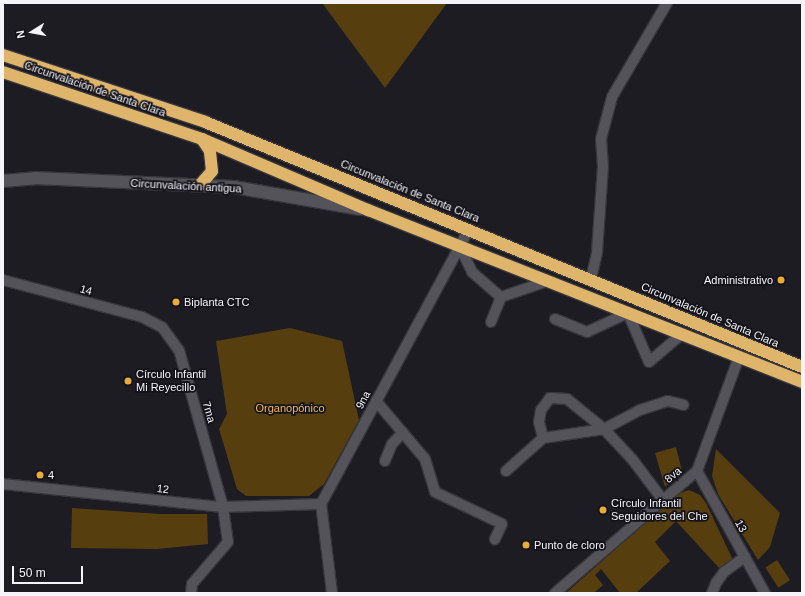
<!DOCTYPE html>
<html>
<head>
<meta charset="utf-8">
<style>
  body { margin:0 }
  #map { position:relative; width:805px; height:596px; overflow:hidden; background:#1d1c23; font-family:Helvetica,sans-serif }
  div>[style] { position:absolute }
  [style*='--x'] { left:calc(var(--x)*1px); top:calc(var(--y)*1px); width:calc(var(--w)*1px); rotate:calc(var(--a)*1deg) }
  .green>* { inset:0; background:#563e0f; transform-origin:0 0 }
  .roads { filter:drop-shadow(1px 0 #36363b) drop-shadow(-1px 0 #36363b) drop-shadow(0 1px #36363b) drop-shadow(0 -1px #36363b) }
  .street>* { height:10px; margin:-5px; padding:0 5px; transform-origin:5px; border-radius:5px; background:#54535a }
  .secondary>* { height:12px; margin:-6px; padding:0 6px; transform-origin:6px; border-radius:6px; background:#54535a }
  .highway>* { height:12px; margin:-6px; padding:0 6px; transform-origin:6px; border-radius:6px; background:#dfb46b }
  .dots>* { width:11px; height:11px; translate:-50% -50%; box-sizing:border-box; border:2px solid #141319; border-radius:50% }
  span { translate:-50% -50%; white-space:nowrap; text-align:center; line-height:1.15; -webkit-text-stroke:3.5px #141319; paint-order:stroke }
  .street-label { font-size:11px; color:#f4f4f9 }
  .poi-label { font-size:11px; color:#f4f4f9 }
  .right { translate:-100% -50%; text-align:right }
  .left { translate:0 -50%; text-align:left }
  .park-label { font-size:11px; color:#f5bb52 }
  .frame { position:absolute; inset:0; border:4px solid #f4f4f9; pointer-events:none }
  .north { position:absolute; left:12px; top:12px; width:40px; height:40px; -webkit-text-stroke:3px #141319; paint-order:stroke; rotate:259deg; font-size:11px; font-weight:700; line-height:16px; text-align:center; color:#f4f4f9 }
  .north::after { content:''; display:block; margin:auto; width:14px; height:18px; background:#f4f4f9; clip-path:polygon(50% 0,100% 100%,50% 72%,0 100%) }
  .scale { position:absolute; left:12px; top:566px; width:71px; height:18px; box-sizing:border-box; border:2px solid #f4f4f9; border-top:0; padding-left:5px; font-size:12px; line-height:14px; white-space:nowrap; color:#f4f4f9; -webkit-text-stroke:3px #141319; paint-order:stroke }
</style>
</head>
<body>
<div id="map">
  <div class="green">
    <i style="clip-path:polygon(322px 3px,447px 3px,385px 88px)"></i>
    <i style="clip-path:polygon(290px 328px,342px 341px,359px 420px,324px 484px,309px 496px,246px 496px,237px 489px,219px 429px,227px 414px,216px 341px)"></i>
    <i style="clip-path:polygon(676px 447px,682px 471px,665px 487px,655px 453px)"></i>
    <i style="clip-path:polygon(716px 449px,780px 513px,770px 547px,758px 560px,718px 494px,712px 476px)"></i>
    <i style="clip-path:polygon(689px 490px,700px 495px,706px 503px,733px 560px,720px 569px,676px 521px,655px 542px,670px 561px,636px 593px,620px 593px,601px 569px,595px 575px,603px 585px,594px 593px,566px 593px,678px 494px)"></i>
    <i style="clip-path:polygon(72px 508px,160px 514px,207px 514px,208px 544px,157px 549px,71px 548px)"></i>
    <i style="left:777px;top:560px;width:24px;height:14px;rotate:57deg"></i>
  </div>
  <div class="roads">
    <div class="street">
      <i style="--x:460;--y:247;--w:28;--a:64"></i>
      <i style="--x:472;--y:272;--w:38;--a:41"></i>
      <i style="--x:501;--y:297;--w:50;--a:-18.8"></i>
      <i style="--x:591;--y:279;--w:28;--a:-77"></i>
      <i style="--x:597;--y:252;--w:85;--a:-86"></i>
      <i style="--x:603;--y:167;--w:28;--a:-94"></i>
      <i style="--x:601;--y:139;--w:43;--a:-75.3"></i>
      <i style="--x:612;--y:97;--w:109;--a:-59.7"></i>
      <i style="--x:3;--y:280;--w:144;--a:14.9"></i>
      <i style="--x:142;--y:317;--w:22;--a:27"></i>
      <i style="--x:162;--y:327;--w:29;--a:54"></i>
      <i style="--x:179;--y:350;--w:163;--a:74.3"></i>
      <i style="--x:223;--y:507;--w:35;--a:82"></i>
      <i style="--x:228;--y:542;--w:55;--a:130.6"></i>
      <i style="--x:192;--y:584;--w:9;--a:96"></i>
      <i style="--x:555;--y:319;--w:35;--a:22"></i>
      <i style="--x:587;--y:332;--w:45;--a:-24.9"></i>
      <i style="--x:628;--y:313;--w:53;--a:66.8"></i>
      <i style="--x:649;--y:362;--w:43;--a:-40.3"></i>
      <i style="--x:491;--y:322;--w:27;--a:-68"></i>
      <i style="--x:376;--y:401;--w:76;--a:49.8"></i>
      <i style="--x:425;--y:459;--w:34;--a:73"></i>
      <i style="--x:435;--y:492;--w:74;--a:25.5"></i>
      <i style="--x:502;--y:524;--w:17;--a:115"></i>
      <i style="--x:543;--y:438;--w:16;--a:-104"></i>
      <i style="--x:539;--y:422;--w:12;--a:-81"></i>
      <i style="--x:541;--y:410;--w:15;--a:-53"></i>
      <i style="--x:550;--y:398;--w:17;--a:3"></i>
      <i style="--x:567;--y:399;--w:48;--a:39"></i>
      <i style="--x:604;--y:429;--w:41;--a:47"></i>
      <i style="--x:632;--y:459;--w:51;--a:52.9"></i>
      <i style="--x:385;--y:461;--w:18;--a:-68"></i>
      <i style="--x:392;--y:444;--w:16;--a:-47"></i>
      <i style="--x:506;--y:471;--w:50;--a:-41.7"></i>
      <i style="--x:543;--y:438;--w:62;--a:-8.4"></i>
      <i style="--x:604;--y:429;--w:41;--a:-27.8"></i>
      <i style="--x:640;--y:410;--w:29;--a:-18"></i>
      <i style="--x:668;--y:401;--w:16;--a:14"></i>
      <i style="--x:697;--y:471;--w:140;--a:60.9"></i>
      <i style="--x:3;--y:484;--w:221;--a:6"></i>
      <i style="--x:223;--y:507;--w:98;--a:-1.8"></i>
      <i style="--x:332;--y:593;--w:90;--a:-97"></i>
      <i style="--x:321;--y:504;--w:312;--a:-61.7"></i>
      <i style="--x:555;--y:593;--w:187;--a:-40.7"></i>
      <i style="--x:697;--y:471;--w:121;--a:-69.8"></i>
      <i style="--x:712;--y:593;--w:11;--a:-68"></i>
      <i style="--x:716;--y:583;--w:14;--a:-54"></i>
      <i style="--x:724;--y:572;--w:26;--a:-36"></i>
    </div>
    <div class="secondary">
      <i style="--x:3;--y:181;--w:32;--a:-5"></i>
      <i style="--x:35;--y:178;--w:199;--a:2.6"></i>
      <i style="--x:234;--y:187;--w:128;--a:9.9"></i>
    </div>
    <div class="highway">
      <i style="--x:3;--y:55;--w:213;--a:18.3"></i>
      <i style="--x:205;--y:122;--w:645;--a:22.31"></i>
      <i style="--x:3;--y:72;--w:210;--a:18.6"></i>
      <i style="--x:202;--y:139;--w:181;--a:23.2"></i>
      <i style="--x:368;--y:210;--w:467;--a:21.6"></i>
      <i style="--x:200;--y:185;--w:18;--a:-49"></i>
      <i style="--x:212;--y:171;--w:20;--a:-96"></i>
      <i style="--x:210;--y:151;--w:14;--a:-124"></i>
    </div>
  </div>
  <div class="dots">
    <i style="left:781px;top:280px;background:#e8ac37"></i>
    <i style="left:176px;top:302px;background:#e8ac37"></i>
    <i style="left:128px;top:381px;background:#e8ac37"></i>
    <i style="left:40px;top:475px;background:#e8ac37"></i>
    <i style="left:603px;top:510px;background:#e8ac37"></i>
    <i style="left:526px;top:545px;background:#e8ac37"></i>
  </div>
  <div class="street-label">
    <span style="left:95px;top:89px;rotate:19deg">Circunvalación de Santa Clara</span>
    <span style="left:186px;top:186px;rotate:3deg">Circunvalación antigua</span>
    <span style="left:410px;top:191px;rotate:22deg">Circunvalación de Santa Clara</span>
    <span style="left:86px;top:290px;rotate:15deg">14</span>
    <span style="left:710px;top:315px;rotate:23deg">Circunvalación de Santa Clara</span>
    <span style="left:363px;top:400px;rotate:-62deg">9na</span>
    <span style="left:209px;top:412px;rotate:74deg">7ma</span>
    <span style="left:673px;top:475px;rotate:-40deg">8va</span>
    <span style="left:163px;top:489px;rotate:6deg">12</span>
    <span style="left:741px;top:526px;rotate:61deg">13</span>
  </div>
  <div class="poi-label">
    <span class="right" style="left:773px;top:280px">Administrativo</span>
    <span class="left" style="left:184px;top:302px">Biplanta CTC</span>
    <span class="left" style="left:136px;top:381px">Círculo Infantil<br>Mi Reyecillo</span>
    <span class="left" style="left:48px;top:475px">4</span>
    <span class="left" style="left:611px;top:510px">Círculo Infantil<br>Seguidores del Che</span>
    <span class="left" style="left:534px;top:545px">Punto de cloro</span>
  </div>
  <div class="park-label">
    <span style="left:290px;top:408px">Organopónico</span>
  </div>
  <div class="frame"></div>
  <div class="north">N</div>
  <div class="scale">50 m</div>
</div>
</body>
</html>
